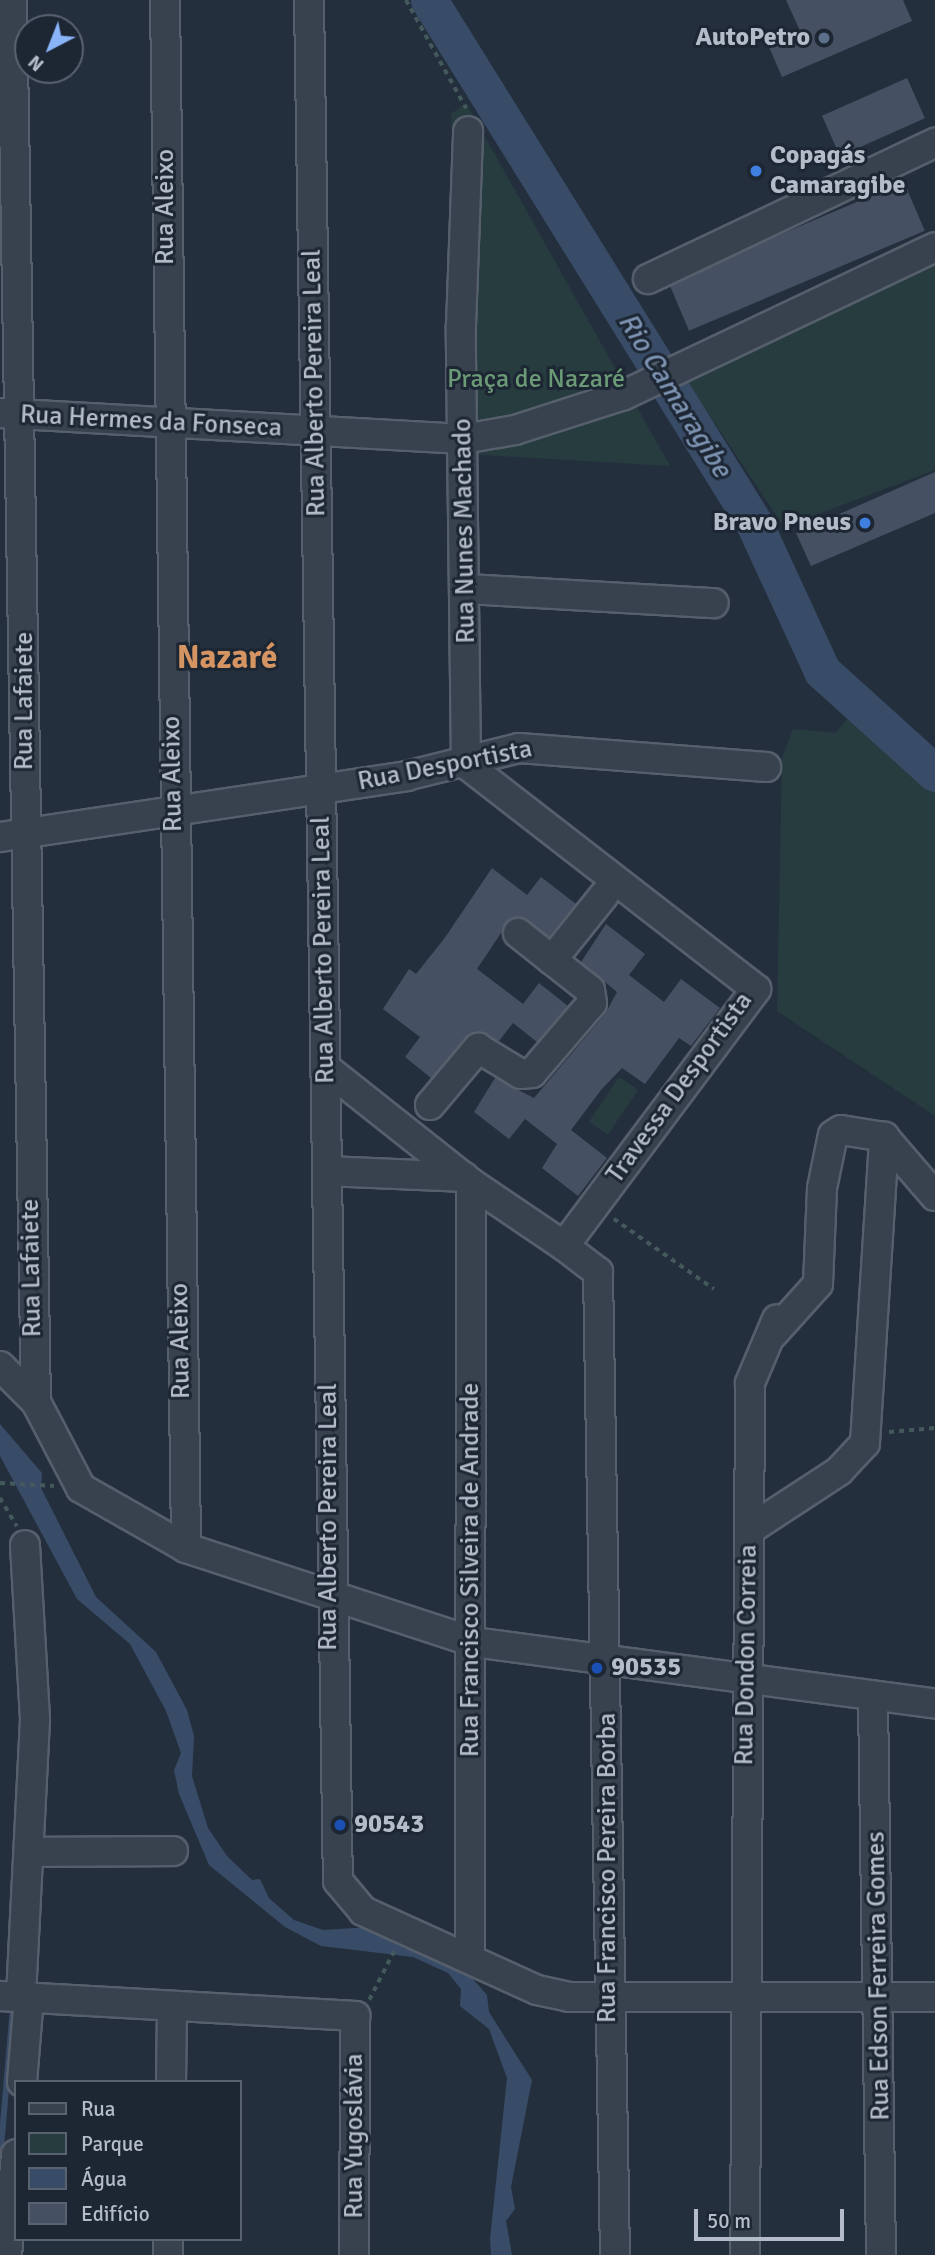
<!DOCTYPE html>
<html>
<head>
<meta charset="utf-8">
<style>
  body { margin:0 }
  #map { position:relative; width:935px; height:2255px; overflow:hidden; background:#242f3e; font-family:Signika,sans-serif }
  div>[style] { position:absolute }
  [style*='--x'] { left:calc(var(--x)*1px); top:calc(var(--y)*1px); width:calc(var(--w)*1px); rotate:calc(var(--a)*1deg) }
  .green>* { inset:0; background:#263c3f; transform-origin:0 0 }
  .water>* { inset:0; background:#394c67 }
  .stream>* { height:6px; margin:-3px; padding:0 3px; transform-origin:3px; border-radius:3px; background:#394c67 }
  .river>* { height:37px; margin:-18.5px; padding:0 18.5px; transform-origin:18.5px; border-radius:18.5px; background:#394c67 }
  .building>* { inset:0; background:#455162; transform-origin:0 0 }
  .path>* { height:3.5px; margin-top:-1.75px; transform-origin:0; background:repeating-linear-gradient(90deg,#44595c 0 5px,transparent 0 10px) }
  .roads { filter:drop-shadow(2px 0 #565f6c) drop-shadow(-2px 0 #565f6c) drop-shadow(0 2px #565f6c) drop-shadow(0 -2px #565f6c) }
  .minor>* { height:28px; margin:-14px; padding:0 14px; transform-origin:14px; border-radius:14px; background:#38414e }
  .dots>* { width:19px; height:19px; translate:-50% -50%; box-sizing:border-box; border:4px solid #1d2633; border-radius:50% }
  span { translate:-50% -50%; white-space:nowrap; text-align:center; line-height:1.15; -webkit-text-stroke:6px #1d2633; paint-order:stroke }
  .poi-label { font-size:26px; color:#b4bcc9; font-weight:700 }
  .right { translate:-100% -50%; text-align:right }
  .left { translate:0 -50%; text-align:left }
  .street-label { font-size:26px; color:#b4bcc9 }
  .park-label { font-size:26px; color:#6b9a76 }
  .water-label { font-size:28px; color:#7c92b1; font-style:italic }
  .district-label { font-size:33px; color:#d59563; font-weight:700 }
  .legend { position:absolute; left:14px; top:2080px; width:228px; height:161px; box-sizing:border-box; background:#1d2633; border:2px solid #59626f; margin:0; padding:9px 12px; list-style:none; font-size:21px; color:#b4bcc9 }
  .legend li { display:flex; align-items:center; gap:14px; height:35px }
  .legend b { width:35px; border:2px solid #59626f }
  .north { position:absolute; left:14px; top:14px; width:70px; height:70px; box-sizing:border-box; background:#1d2633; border:2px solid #59626f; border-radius:50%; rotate:222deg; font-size:19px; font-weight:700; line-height:28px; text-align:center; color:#b4bcc9 }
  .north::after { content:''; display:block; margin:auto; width:24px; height:32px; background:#8ab4f8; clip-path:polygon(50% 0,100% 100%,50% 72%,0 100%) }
  .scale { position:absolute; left:694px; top:2209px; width:150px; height:32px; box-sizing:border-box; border:4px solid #b4bcc9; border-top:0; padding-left:9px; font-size:21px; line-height:24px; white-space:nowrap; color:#b4bcc9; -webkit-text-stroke:5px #1d2633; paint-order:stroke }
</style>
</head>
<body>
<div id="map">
  <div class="green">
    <i style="clip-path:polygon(466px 103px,670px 466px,466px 454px,451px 114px)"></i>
    <i style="clip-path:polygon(935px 264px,935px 470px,784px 527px,688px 383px)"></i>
    <i style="clip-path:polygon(859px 704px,935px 773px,935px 1116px,777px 1011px,782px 758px,793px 729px,836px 733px)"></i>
    <i style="left:619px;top:1077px;width:23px;height:54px;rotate:34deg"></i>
  </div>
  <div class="water">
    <i style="clip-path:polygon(0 1424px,42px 1473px,41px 1488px,96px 1597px,156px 1652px,187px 1710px,194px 1736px,192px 1776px,208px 1828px,227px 1856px,252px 1880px,260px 1879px,269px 1898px,294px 1920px,323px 1930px,370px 1927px,465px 1970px,487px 1995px,489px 2012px,532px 2080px,511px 2187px,515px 2209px,506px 2221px,512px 2255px,491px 2255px,490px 2239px,507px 2078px,489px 2029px,460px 2006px,461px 1989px,448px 1973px,413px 1957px,321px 1946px,285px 1927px,209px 1865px,179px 1794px,174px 1770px,181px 1753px,166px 1711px,130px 1644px,77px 1599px,0 1456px)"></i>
  </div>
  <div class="stream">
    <i style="--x:0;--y:2159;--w:152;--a:-85.1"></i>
  </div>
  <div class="river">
    <i style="--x:429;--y:0;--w:616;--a:58.14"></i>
    <i style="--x:754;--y:523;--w:163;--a:65.3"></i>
    <i style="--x:822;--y:671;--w:152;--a:42.1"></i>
  </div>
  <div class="building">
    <i style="clip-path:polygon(786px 0,903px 0,912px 21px,782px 77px,769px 47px,801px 33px)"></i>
    <i style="left:907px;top:78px;width:44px;height:93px;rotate:66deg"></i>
    <i style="left:904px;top:182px;width:53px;height:256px;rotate:67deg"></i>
    <i style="clip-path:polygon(935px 472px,935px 513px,811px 566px,796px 533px)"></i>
    <i style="clip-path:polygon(492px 868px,527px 895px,541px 877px,576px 904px,549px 937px,528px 920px,511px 918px,477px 969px,523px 1004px,539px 983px,568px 1006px,537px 1042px,513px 1023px,499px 1041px,471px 1033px,431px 1078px,405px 1057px,420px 1037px,383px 1009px,409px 969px,416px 974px,444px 939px)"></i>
    <i style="clip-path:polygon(606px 924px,645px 954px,629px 975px,664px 1002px,681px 979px,720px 1008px,691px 1046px,679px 1038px,645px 1084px,622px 1068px,601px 1090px,571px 1130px,607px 1158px,578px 1196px,542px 1168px,557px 1144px,525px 1119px,509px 1139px,474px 1112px,495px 1078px,534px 1098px,605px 1014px,617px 992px,581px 962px)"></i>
  </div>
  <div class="path">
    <i style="--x:406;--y:0;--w:124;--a:60.9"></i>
    <i style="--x:614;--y:1219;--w:122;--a:35"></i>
    <i style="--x:889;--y:1432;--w:46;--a:-5"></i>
    <i style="--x:0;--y:1483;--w:54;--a:3.2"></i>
    <i style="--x:0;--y:1498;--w:33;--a:59"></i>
    <i style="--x:369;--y:2000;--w:55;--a:-63"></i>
  </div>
  <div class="roads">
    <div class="minor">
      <i style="--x:12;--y:0;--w:1402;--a:89.02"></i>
      <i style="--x:165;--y:0;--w:1548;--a:89.22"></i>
      <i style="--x:309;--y:0;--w:1881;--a:89.12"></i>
      <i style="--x:338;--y:1881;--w:39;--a:50"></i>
      <i style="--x:363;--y:1911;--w:191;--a:24.4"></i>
      <i style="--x:537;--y:1990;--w:33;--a:12"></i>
      <i style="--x:569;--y:1997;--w:366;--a:0"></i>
      <i style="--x:648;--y:279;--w:318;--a:-25.4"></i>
      <i style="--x:0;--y:413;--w:464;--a:3.2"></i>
      <i style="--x:463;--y:439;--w:53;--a:-9.8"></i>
      <i style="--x:515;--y:430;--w:114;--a:-17.8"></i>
      <i style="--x:624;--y:395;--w:344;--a:-25.4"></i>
      <i style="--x:468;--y:589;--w:246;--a:3.3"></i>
      <i style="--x:0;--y:837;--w:411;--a:-8.5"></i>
      <i style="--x:406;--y:776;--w:116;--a:-13.9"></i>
      <i style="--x:519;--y:748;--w:248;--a:4.4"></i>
      <i style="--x:518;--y:933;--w:43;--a:38.5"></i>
      <i style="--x:327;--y:1069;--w:184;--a:38.4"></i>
      <i style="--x:471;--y:1183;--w:112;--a:34.1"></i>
      <i style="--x:564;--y:1246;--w:321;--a:-53.2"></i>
      <i style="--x:756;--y:989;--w:367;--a:-142.2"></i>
      <i style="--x:466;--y:764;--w:438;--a:-90.7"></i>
      <i style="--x:461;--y:326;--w:195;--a:-87.9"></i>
      <i style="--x:430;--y:1105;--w:75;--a:-49.9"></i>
      <i style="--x:478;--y:1048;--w:50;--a:31.2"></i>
      <i style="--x:521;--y:1074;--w:11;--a:-5"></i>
      <i style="--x:532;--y:1073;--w:92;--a:-49.4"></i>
      <i style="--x:592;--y:1003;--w:13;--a:-99"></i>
      <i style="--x:590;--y:990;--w:48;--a:-141.7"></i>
      <i style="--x:552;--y:960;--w:83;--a:-51.3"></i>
      <i style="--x:328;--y:1171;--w:136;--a:2.5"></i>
      <i style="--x:564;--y:1246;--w:43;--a:37.4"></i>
      <i style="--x:598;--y:1272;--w:983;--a:89.01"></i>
      <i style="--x:773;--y:1334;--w:67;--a:-48"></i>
      <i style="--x:818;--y:1284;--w:96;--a:-87.6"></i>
      <i style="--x:822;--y:1188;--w:54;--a:-78.3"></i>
      <i style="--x:833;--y:1135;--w:9;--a:-32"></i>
      <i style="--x:841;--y:1130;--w:44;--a:9.2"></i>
      <i style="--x:884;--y:1137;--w:78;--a:49.2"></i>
      <i style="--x:0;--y:1366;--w:51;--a:45"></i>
      <i style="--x:36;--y:1402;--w:97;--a:62.4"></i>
      <i style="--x:81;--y:1488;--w:121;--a:29.7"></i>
      <i style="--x:186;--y:1548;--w:302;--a:18.1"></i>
      <i style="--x:473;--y:1642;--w:466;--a:7.6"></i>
      <i style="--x:749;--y:1530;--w:108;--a:-33.2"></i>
      <i style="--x:839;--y:1471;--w:38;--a:-47"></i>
      <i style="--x:865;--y:1443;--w:307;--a:-86.4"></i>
      <i style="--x:873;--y:1698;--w:557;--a:89.18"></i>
      <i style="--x:30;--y:1852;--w:143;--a:-0.4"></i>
      <i style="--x:470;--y:1958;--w:775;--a:-89.93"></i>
      <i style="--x:0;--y:1996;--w:356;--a:3.2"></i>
      <i style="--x:355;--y:2016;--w:239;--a:90.2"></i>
      <i style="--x:21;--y:1996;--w:277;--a:-87.1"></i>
      <i style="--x:35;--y:1719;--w:174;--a:-93.3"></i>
      <i style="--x:22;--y:2082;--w:85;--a:-85.3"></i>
      <i style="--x:171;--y:2082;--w:76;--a:-89.2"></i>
      <i style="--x:7;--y:2255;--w:101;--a:-84.9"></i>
      <i style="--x:168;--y:2255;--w:16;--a:-90"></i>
      <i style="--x:745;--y:2255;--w:872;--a:-89.67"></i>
      <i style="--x:750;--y:1383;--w:69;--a:-67.1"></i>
    </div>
  </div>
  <div class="dots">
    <i style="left:824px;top:38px;background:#5c6f8a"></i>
    <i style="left:756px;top:171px;background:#3f7fe0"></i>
    <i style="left:865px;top:523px;background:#3f7fe0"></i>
    <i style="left:597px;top:1668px;background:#1a4fb4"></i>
    <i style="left:340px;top:1825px;background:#1a4fb4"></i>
  </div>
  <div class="poi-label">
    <span class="right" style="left:810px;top:38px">AutoPetro</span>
    <span class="left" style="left:770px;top:171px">Copagás<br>Camaragibe</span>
    <span class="right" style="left:851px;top:523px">Bravo Pneus</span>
    <span class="left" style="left:611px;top:1668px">90535</span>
    <span class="left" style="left:354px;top:1825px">90543</span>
  </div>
  <div class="street-label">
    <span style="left:166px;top:207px;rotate:-90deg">Rua Aleixo</span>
    <span style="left:315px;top:383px;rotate:-91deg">Rua Alberto Pereira Leal</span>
    <span style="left:151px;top:422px;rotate:3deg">Rua Hermes da Fonseca</span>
    <span style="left:465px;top:531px;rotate:-91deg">Rua Nunes Machado</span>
    <span style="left:25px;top:701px;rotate:-90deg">Rua Lafaiete</span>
    <span style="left:445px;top:766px;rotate:-11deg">Rua Desportista</span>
    <span style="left:173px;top:774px;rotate:-91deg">Rua Aleixo</span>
    <span style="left:324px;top:950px;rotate:-91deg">Rua Alberto Pereira Leal</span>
    <span style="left:680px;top:1088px;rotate:-54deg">Travessa Desportista</span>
    <span style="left:32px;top:1268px;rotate:-91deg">Rua Lafaiete</span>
    <span style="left:181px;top:1341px;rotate:-91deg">Rua Aleixo</span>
    <span style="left:329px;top:1517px;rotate:-90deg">Rua Alberto Pereira Leal</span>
    <span style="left:471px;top:1570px;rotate:-90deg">Rua Francisco Silveira de Andrade</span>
    <span style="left:747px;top:1655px;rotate:-89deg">Rua Dondon Correia</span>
    <span style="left:608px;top:1868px;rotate:-90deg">Rua Francisco Pereira Borba</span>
    <span style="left:879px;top:1976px;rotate:-91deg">Rua Edson Ferreira Gomes</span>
    <span style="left:355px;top:2136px;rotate:-90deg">Rua Yugoslávia</span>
  </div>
  <div class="park-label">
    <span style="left:536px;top:380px">Praça de Nazaré</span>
  </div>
  <div class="water-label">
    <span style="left:675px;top:395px;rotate:58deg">Rio Camaragibe</span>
  </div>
  <div class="district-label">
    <span style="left:227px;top:658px">Nazaré</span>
  </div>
  <ul class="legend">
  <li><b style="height:9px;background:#38414e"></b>Rua</li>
  <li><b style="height:19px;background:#263c3f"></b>Parque</li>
  <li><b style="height:19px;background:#394c67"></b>Água</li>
  <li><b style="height:19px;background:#455162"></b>Edifício</li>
  </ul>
  <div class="north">N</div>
  <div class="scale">50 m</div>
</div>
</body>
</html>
